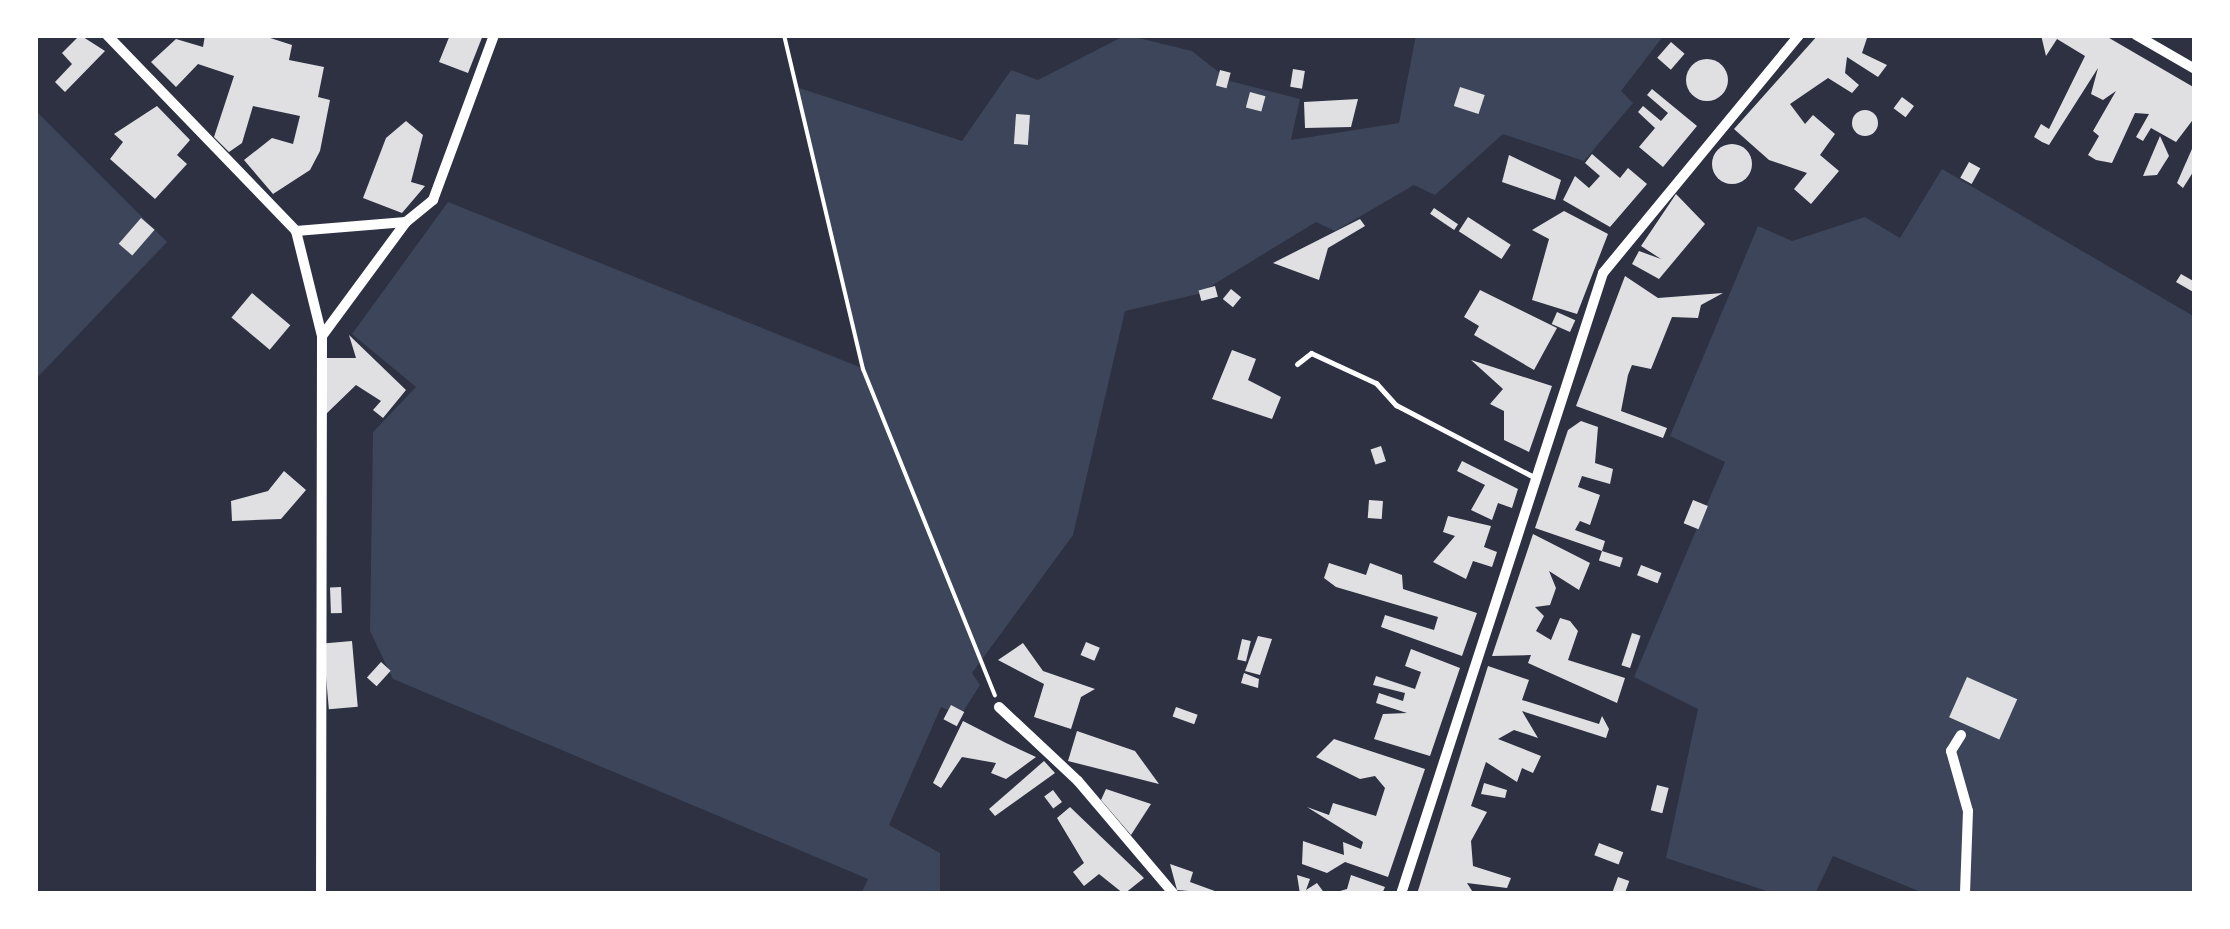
<!DOCTYPE html>
<html>
<head>
<meta charset="utf-8">
<style>
  body { margin:0 }
  #map { position:relative; width:2230px; height:929px; overflow:hidden; background:#2d3142; font-family:Rubik,sans-serif }
  div>[style] { position:absolute }
  [style*='--x'] { left:calc(var(--x)*1px); top:calc(var(--y)*1px); width:calc(var(--w)*1px); rotate:calc(var(--a)*1deg) }
  .green>* { inset:0; background:#3c4559 }
  .building>* { inset:0; background:#e0e0e3; transform-origin:0 0 }
  .round { border-radius:50% }
  .path>* { height:4px; margin:-2px; padding:0 2px; transform-origin:2px; border-radius:2px; background:#fff }
  .service>* { height:5px; margin:-2.5px; padding:0 2.5px; transform-origin:2.5px; border-radius:2.5px; background:#fff }
  .minor>* { height:10px; margin:-5px; padding:0 5px; transform-origin:5px; border-radius:5px; background:#fff }
  span { translate:-50% -50%; white-space:nowrap; text-align:center; line-height:1.15; -webkit-text-stroke:10px #fff; paint-order:stroke }
  .frame { position:absolute; inset:0; border:38px solid #fff; pointer-events:none }
</style>
</head>
<body>
<div id="map">
  <div class="green">
    <i style="clip-path:polygon(1126px 35px,1192px 51px,1230px 81px,1300px 99px,1291px 140px,1399px 123px,1416px 35px,1664px 35px,1621px 91px,1633px 103px,1584px 161px,1503px 134px,1435px 195px,1414px 185px,1335px 231px,1316px 222px,1198px 294px,1125px 311px,1073px 535px,972px 673px,980px 685px,961px 715px,941px 707px,889px 825px,940px 853px,940px 894px,861px 894px,868px 879px,393px 679px,370px 631px,373px 432px,416px 387px,352px 334px,448px 202px,862px 368px,796px 87px,962px 141px,1011px 70px,1038px 80px)"></i>
    <i style="clip-path:polygon(35px 110px,167px 242px,35px 380px)"></i>
    <i style="clip-path:polygon(1942px 169px,2195px 317px,2195px 894px,1926px 894px,1833px 856px,1816px 892px,1776px 894px,1666px 858px,1698px 709px,1634px 677px,1725px 462px,1670px 436px,1758px 226px,1792px 241px,1865px 217px,1900px 238px)"></i>
  </div>
  <div class="building">
    <i style="clip-path:polygon(80px 35px,105px 51px,65px 92px,55px 82px,72px 64px,62px 53px)"></i>
    <i style="clip-path:polygon(205px 35px,261px 35px,292px 45px,289px 60px,324px 67px,318px 97px,330px 100px,320px 151px,310px 170px,273px 194px,244px 160px,272px 138px,293px 144px,300px 116px,253px 106px,242px 143px,229px 152px,214px 137px,234px 76px,198px 64px,176px 87px,151px 62px,176px 39px,203px 47px)"></i>
    <i style="clip-path:polygon(450px 35px,483px 35px,468px 73px,439px 62px)"></i>
    <i style="clip-path:polygon(1818px 35px,1868px 35px,1862px 53px,1887px 65px,1878px 77px,1847px 57px,1845px 73px,1859px 85px,1852px 93px,1828px 78px,1790px 104px,1805px 124px,1813px 115px,1835px 134px,1820px 155px,1839px 171px,1811px 204px,1794px 189px,1807px 173px,1769px 160px,1734px 129px)"></i>
    <i style="clip-path:polygon(2041px 35px,2104px 35px,2195px 88px,2195px 117px,2176px 142px,2151px 128px,2143px 141px,2136px 137px,2149px 114px,2135px 113px,2112px 163px,2096px 160px,2088px 155px,2099px 136px,2093px 131px,2116px 91px,2103px 100px,2091px 94px,2098px 68px,2049px 145px,2042px 142px,2034px 137px,2041px 124px,2049px 129px,2085px 56px,2057px 39px,2046px 56px)"></i>
    <i style="left:1671px;top:42px;width:18px;height:21px;rotate:41deg"></i>
    <i class="round" style="left:1686px;top:59px;width:42px;height:42px"></i>
    <i style="left:1293px;top:69px;width:12px;height:18px;rotate:9deg"></i>
    <i style="left:1220px;top:70px;width:11px;height:16px;rotate:15deg"></i>
    <i style="left:1460px;top:87px;width:26px;height:20px;rotate:18deg"></i>
    <i style="clip-path:polygon(1652px 89px,1697px 126px,1663px 167px,1639px 147px,1655px 128px,1638px 112px,1643px 106px,1661px 121px,1668px 113px,1647px 95px)"></i>
    <i style="left:1250px;top:92px;width:16px;height:16px;rotate:15deg"></i>
    <i style="left:1902px;top:97px;width:15px;height:14px;rotate:37deg"></i>
    <i style="clip-path:polygon(1358px 99px,1351px 127px,1305px 128px,1304px 102px)"></i>
    <i style="clip-path:polygon(157px 106px,190px 140px,177px 155px,187px 164px,155px 199px,110px 159px,123px 142px,114px 134px)"></i>
    <i class="round" style="left:1852px;top:110px;width:26px;height:26px"></i>
    <i style="left:1016px;top:114px;width:14px;height:30px;rotate:4deg"></i>
    <i style="clip-path:polygon(406px 121px,423px 135px,411px 182px,425px 186px,402px 213px,363px 198px,386px 138px)"></i>
    <i style="clip-path:polygon(2160px 136px,2169px 156px,2157px 175px,2143px 176px)"></i>
    <i style="clip-path:polygon(2195px 142px,2195px 169px,2183px 188px,2177px 183px)"></i>
    <i class="round" style="left:1712px;top:144px;width:40px;height:40px"></i>
    <i style="clip-path:polygon(1592px 154px,1620px 178px,1628px 168px,1647px 184px,1610px 227px,1563px 200px,1575px 176px,1589px 188px,1600px 176px,1585px 163px)"></i>
    <i style="clip-path:polygon(1509px 155px,1561px 180px,1555px 200px,1502px 182px)"></i>
    <i style="left:1969px;top:162px;width:13px;height:18px;rotate:29deg"></i>
    <i style="clip-path:polygon(1676px 194px,1705px 224px,1659px 279px,1632px 264px,1639px 251px,1661px 259px,1641px 246px)"></i>
    <i style="left:1434px;top:208px;width:29px;height:7px;rotate:34deg"></i>
    <i style="clip-path:polygon(1564px 211px,1608px 234px,1577px 314px,1532px 300px,1549px 239px,1532px 230px)"></i>
    <i style="left:1468px;top:217px;width:51px;height:17px;rotate:33deg"></i>
    <i style="left:141px;top:218px;width:18px;height:34px;rotate:41deg"></i>
    <i style="clip-path:polygon(1360px 219px,1365px 226px,1328px 248px,1319px 280px,1273px 263px)"></i>
    <i style="clip-path:polygon(2181px 274px,2195px 282px,2195px 293px,2176px 282px)"></i>
    <i style="clip-path:polygon(1625px 276px,1658px 298px,1723px 293px,1701px 305px,1698px 318px,1672px 317px,1651px 369px,1632px 365px,1628px 375px,1621px 411px,1667px 428px,1663px 438px,1576px 406px)"></i>
    <i style="left:1215px;top:286px;width:11px;height:17px;rotate:75deg"></i>
    <i style="left:1231px;top:289px;width:13px;height:13px;rotate:39deg"></i>
    <i style="clip-path:polygon(1480px 290px,1557px 328px,1534px 370px,1474px 335px,1479px 326px,1464px 317px)"></i>
    <i style="left:252px;top:293px;width:50px;height:32px;rotate:40deg"></i>
    <i style="left:1557px;top:312px;width:20px;height:13px;rotate:24deg"></i>
    <i style="clip-path:polygon(349px 335px,406px 390px,383px 418px,373px 410px,381px 401px,356px 385px,326px 414px,326px 358px,356px 358px)"></i>
    <i style="clip-path:polygon(1232px 350px,1256px 359px,1248px 380px,1281px 397px,1272px 419px,1212px 399px)"></i>
    <i style="clip-path:polygon(1471px 360px,1552px 386px,1529px 452px,1504px 440px,1504px 411px,1490px 404px,1503px 389px)"></i>
    <i style="clip-path:polygon(1581px 421px,1598px 427px,1595px 463px,1613px 469px,1610px 484px,1582px 476px,1578px 487px,1600px 495px,1590px 525px,1580px 521px,1575px 530px,1605px 541px,1602px 551px,1535px 528px,1568px 430px)"></i>
    <i style="left:1381px;top:446px;width:16px;height:11px;rotate:72deg"></i>
    <i style="clip-path:polygon(1462px 461px,1518px 489px,1512px 508px,1498px 503px,1492px 520px,1471px 510px,1485px 485px,1457px 471px)"></i>
    <i style="clip-path:polygon(284px 471px,306px 490px,281px 519px,232px 521px,231px 501px,268px 491px)"></i>
    <i style="left:1369px;top:500px;width:14px;height:18px;rotate:4deg"></i>
    <i style="left:1693px;top:500px;width:16px;height:25px;rotate:22deg"></i>
    <i style="clip-path:polygon(1448px 516px,1491px 526px,1484px 547px,1497px 552px,1492px 567px,1473px 561px,1466px 579px,1433px 562px,1455px 536px,1443px 532px)"></i>
    <i style="clip-path:polygon(1533px 534px,1590px 563px,1579px 590px,1549px 571px,1556px 588px,1550px 605px,1535px 607px,1544px 616px,1536px 631px,1551px 640px,1560px 618px,1570px 621px,1578px 631px,1568px 660px,1625px 678px,1617px 703px,1528px 663px,1531px 655px,1492px 656px)"></i>
    <i style="left:1602px;top:551px;width:22px;height:10px;rotate:18deg"></i>
    <i style="clip-path:polygon(1329px 563px,1366px 575px,1370px 563px,1402px 575px,1403px 589px,1477px 613px,1462px 656px,1381px 627px,1385px 615px,1434px 630px,1438px 617px,1336px 587px,1324px 578px)"></i>
    <i style="left:1641px;top:565px;width:22px;height:11px;rotate:21deg"></i>
    <i style="left:341px;top:587px;width:26px;height:11px;rotate:88deg"></i>
    <i style="left:1632px;top:633px;width:9px;height:34px;rotate:18deg"></i>
    <i style="clip-path:polygon(1258px 636px,1272px 639px,1260px 675px,1245px 671px)"></i>
    <i style="left:1242px;top:639px;width:9px;height:21px;rotate:13deg"></i>
    <i style="left:352px;top:641px;width:66px;height:29px;rotate:85deg"></i>
    <i style="left:1086px;top:642px;width:15px;height:14px;rotate:23deg"></i>
    <i style="clip-path:polygon(1023px 643px,1043px 671px,1095px 689px,1081px 697px,1071px 729px,1034px 717px,1044px 684px,998px 660px)"></i>
    <i style="clip-path:polygon(1411px 649px,1460px 668px,1430px 756px,1374px 739px,1383px 714px,1407px 713px,1376px 703px,1379px 693px,1403px 701px,1405px 693px,1373px 685px,1376px 676px,1415px 689px,1421px 672px,1405px 666px)"></i>
    <i style="left:381px;top:662px;width:13px;height:21px;rotate:42deg"></i>
    <i style="clip-path:polygon(1488px 666px,1529px 680px,1522px 700px,1599px 724px,1602px 716px,1609px 729px,1606px 738px,1522px 711px,1538px 738px,1514px 730px,1498px 739px,1541px 756px,1533px 773px,1522px 768px,1517px 782px,1486px 762px,1471px 806px,1487px 812px,1471px 841px,1473px 866px,1511px 878px,1507px 888px,1467px 883px,1474px 894px,1417px 894px)"></i>
    <i style="clip-path:polygon(1244px 673px,1259px 679px,1258px 688px,1241px 683px)"></i>
    <i style="left:1967px;top:677px;width:55px;height:44px;rotate:24deg"></i>
    <i style="left:951px;top:705px;width:15px;height:16px;rotate:28deg"></i>
    <i style="left:1176px;top:707px;width:23px;height:10px;rotate:20deg"></i>
    <i style="clip-path:polygon(963px 721px,1006px 743px,1036px 757px,1006px 779px,991px 773px,996px 763px,962px 757px,941px 788px,933px 783px)"></i>
    <i style="clip-path:polygon(1077px 731px,1135px 751px,1159px 784px,1068px 761px)"></i>
    <i style="clip-path:polygon(1334px 739px,1425px 769px,1388px 877px,1345px 862px,1327px 873px,1302px 864px,1303px 841px,1344px 855px,1343px 842px,1361px 849px,1363px 842px,1307px 807px,1329px 815px,1333px 803px,1376px 816px,1385px 788px,1375px 776px,1360px 779px,1316px 757px)"></i>
    <i style="clip-path:polygon(1044px 761px,1055px 773px,995px 816px,989px 809px)"></i>
    <i style="clip-path:polygon(1484px 783px,1507px 790px,1505px 798px,1481px 794px)"></i>
    <i style="left:1657px;top:785px;width:12px;height:26px;rotate:14deg"></i>
    <i style="clip-path:polygon(1106px 789px,1151px 804px,1131px 835px,1101px 800px)"></i>
    <i style="left:1053px;top:790px;width:15px;height:11px;rotate:53deg"></i>
    <i style="clip-path:polygon(1070px 807px,1144px 878px,1124px 894px,1099px 874px,1084px 886px,1073px 872px,1084px 863px,1057px 818px)"></i>
    <i style="left:1599px;top:843px;width:26px;height:13px;rotate:21deg"></i>
    <i style="clip-path:polygon(1170px 864px,1193px 872px,1190px 882px,1223px 894px,1177px 890px)"></i>
    <i style="clip-path:polygon(1297px 875px,1310px 879px,1306px 890px,1317px 883px,1325px 894px,1300px 894px)"></i>
    <i style="clip-path:polygon(1351px 875px,1385px 887px,1382px 894px,1330px 894px,1347px 889px)"></i>
    <i style="left:1618px;top:877px;width:12px;height:15px;rotate:20deg"></i>
  </div>
  <div class="path">
    <i style="--x:784;--y:35;--w:343;--a:76.7"></i>
    <i style="--x:863;--y:369;--w:352;--a:68"></i>
  </div>
  <div class="service">
    <i style="--x:1297;--y:364;--w:18;--a:-38"></i>
    <i style="--x:1311;--y:353;--w:72;--a:24.8"></i>
    <i style="--x:1376;--y:383;--w:30;--a:48"></i>
    <i style="--x:1396;--y:405;--w:156;--a:27.6"></i>
  </div>
  <div class="minor">
    <i style="--x:107;--y:35;--w:272;--a:46"></i>
    <i style="--x:296;--y:231;--w:108;--a:76.1"></i>
    <i style="--x:322;--y:336;--w:558;--a:90.1"></i>
    <i style="--x:2136;--y:35;--w:68;--a:30"></i>
    <i style="--x:296;--y:231;--w:110;--a:-4.7"></i>
    <i style="--x:406;--y:222;--w:35;--a:-39"></i>
    <i style="--x:433;--y:200;--w:176;--a:-69.7"></i>
    <i style="--x:322;--y:336;--w:142;--a:-53.6"></i>
    <i style="--x:999;--y:707;--w:108;--a:43.1"></i>
    <i style="--x:1078;--y:781;--w:148;--a:49.7"></i>
    <i style="--x:1961;--y:735;--w:19;--a:122"></i>
    <i style="--x:1951;--y:751;--w:62;--a:74.2"></i>
    <i style="--x:1968;--y:811;--w:83;--a:92.1"></i>
    <i style="--x:1401;--y:894;--w:653;--a:-71.98"></i>
    <i style="--x:1603;--y:273;--w:308;--a:-50.5"></i>
  </div>
  <div class="frame"></div>
</div>
</body>
</html>
